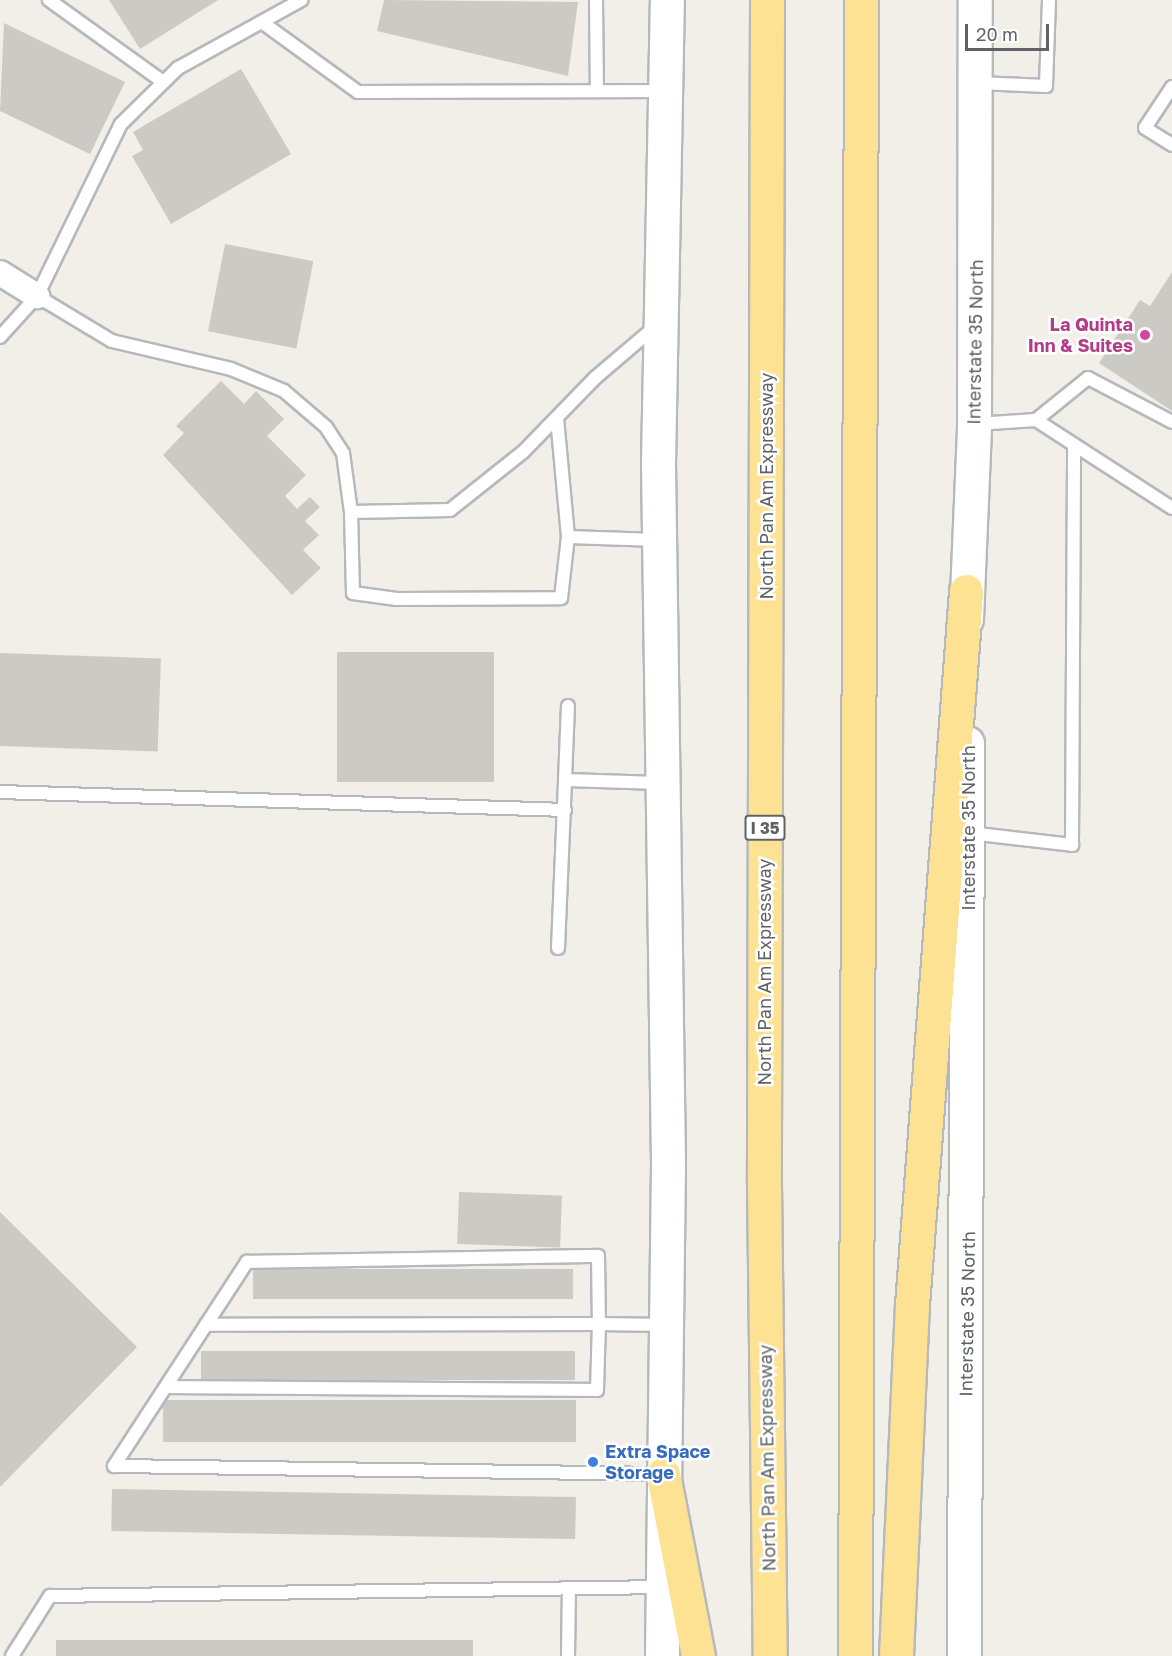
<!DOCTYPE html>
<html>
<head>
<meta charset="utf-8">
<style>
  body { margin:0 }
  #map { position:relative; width:1172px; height:1656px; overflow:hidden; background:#f1efe8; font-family:"Golos Text",sans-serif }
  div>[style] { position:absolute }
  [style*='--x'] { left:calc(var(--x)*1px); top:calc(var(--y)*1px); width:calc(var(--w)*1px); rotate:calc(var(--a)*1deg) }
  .building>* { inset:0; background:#cccac5; transform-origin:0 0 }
  .roads { filter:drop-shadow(2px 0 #b5b8bc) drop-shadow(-2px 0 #b5b8bc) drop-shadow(0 2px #b5b8bc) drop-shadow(0 -2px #b5b8bc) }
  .service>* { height:12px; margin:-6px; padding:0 6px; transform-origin:6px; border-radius:6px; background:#fff }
  .minor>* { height:24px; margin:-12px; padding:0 12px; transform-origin:12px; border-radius:12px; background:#fff }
  .secondary>* { height:33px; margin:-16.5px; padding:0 16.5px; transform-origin:16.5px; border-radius:16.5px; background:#fff }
  .motorway>* { height:33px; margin:-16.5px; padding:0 16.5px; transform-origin:16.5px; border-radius:16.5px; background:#fde293 }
  .dots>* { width:16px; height:16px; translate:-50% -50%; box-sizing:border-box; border:3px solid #fff; border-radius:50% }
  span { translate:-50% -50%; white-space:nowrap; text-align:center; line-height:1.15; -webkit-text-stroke:5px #fff; paint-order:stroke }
  .shield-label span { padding:2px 4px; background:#fff; border:2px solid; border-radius:4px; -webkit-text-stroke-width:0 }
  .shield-label { font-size:16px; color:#5f6368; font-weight:700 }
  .hotel-label { font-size:18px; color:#b23c85; font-weight:700 }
  .right { translate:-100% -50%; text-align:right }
  .street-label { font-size:18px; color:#5f6368 }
  .shop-label { font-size:18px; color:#366cbe; font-weight:700 }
  .left { translate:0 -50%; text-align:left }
  .scale { position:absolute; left:965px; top:24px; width:84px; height:27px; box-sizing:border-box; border:3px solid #5f6368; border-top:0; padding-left:8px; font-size:18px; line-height:21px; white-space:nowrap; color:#5f6368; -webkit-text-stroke:4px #fff; paint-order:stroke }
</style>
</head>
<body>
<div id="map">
  <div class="building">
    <i style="clip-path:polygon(109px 0,218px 0,140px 49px)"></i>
    <i style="clip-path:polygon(384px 0,578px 2px,568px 76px,377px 31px)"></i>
    <i style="clip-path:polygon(4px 23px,125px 82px,90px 154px,0 111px)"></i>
    <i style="clip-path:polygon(241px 69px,291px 154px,171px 224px,132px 156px,143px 150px,133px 132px)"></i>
    <i style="left:225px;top:244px;width:90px;height:89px;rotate:11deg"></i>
    <i style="clip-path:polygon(1172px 272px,1172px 411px,1099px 363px,1140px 300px,1150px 306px)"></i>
    <i style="clip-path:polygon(221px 381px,244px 404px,256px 391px,284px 419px,267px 436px,306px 475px,285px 496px,297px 509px,310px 497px,320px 507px,305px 521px,319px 535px,303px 550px,321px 568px,292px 595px,163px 455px,184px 433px,176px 426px)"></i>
    <i style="left:337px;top:652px;width:157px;height:130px"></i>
    <i style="left:0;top:653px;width:161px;height:93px;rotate:2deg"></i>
    <i style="left:459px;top:1192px;width:103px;height:52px;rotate:2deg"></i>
    <i style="clip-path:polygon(0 1212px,137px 1347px,0 1487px)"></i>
    <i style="left:573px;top:1269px;width:30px;height:320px;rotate:90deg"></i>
    <i style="left:201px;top:1351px;width:374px;height:29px"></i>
    <i style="left:163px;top:1400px;width:413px;height:42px"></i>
    <i style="left:112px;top:1489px;width:464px;height:42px;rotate:1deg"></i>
    <i style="left:473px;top:1640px;width:16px;height:417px;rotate:90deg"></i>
  </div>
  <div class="roads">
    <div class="service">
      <i style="--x:49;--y:0;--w:140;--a:35.7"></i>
      <i style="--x:596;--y:0;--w:90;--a:89.4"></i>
      <i style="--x:263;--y:23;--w:117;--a:36"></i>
      <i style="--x:358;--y:92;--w:305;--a:-0.2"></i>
      <i style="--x:978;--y:83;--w:68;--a:2.5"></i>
      <i style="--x:1046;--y:86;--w:86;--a:-88"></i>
      <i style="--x:1172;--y:87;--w:49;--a:123.4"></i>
      <i style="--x:1145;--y:128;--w:32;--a:32"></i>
      <i style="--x:37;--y:296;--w:87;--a:31"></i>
      <i style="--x:112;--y:341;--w:122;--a:13.2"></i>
      <i style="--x:231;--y:369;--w:57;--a:22.5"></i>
      <i style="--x:284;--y:391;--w:55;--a:40.6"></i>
      <i style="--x:326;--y:427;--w:31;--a:57"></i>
      <i style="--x:343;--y:453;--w:60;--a:82.3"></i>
      <i style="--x:656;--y:326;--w:80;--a:139.6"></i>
      <i style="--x:595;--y:378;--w:103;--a:134.2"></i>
      <i style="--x:523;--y:452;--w:93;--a:141.5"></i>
      <i style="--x:450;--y:510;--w:99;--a:178.8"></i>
      <i style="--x:351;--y:512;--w:81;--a:88.6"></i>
      <i style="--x:353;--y:593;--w:44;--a:7.8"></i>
      <i style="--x:397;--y:599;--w:164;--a:-0.3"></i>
      <i style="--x:561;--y:598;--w:61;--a:-83.5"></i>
      <i style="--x:568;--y:537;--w:90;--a:1.9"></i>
      <i style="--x:0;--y:337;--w:55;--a:-47.9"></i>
      <i style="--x:37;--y:296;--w:191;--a:-64"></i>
      <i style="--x:121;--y:124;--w:80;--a:-44.5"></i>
      <i style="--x:178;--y:68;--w:141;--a:-28.9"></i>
      <i style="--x:557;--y:418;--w:120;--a:84.7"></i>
      <i style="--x:1036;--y:420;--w:67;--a:-38.9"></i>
      <i style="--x:1088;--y:378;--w:95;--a:27.6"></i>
      <i style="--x:976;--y:424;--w:60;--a:-3.8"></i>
      <i style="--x:1036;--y:420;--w:162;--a:32.9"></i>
      <i style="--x:565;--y:780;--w:74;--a:-87.7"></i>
      <i style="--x:0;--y:792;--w:565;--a:1.82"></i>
      <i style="--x:969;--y:833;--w:104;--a:6.6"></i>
      <i style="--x:1072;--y:845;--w:400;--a:-89.7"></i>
      <i style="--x:558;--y:948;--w:168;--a:-87.6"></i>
      <i style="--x:565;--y:780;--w:96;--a:1.8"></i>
      <i style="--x:166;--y:1387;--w:431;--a:0.4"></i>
      <i style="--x:597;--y:1390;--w:66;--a:-88.3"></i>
      <i style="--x:599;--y:1324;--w:393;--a:179.9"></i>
      <i style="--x:662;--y:1474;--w:548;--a:-179.16"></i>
      <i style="--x:114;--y:1466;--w:244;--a:-56.9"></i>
      <i style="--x:247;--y:1262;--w:351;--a:-1"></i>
      <i style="--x:598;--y:1256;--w:68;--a:89.2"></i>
      <i style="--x:599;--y:1324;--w:66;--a:0.9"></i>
      <i style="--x:12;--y:1656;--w:71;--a:-57.7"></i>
      <i style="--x:50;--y:1596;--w:611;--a:-0.84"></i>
      <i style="--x:568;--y:1656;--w:68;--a:-89.2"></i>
    </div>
    <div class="minor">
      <i style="--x:0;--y:273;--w:44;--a:31.9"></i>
    </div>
    <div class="secondary">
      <i style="--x:966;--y:619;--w:194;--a:-87.6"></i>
      <i style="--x:974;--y:425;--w:425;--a:-89.9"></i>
      <i style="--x:662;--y:1656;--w:494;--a:-89.3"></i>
      <i style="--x:668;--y:1162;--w:699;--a:-90.82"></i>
      <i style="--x:658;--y:463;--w:463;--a:-88.9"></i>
      <i style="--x:964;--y:1656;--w:913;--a:-89.81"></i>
    </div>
    <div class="motorway">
      <i style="--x:767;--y:0;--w:1184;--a:90.15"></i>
      <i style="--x:764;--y:1184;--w:472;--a:89.3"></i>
      <i style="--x:663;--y:1474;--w:185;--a:79.1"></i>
      <i style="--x:855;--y:1656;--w:1656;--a:-89.79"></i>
      <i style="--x:896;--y:1656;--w:351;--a:-87.4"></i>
      <i style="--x:912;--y:1305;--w:716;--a:-85.67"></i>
    </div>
  </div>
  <div class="dots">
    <i style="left:1145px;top:335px;background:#d1479c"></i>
    <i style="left:593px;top:1462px;background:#3f7fe0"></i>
  </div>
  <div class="shield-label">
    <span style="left:765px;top:828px">I 35</span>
  </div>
  <div class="hotel-label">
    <span class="right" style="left:1133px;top:335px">La Quinta<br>Inn &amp; Suites</span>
  </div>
  <div class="street-label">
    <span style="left:975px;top:342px;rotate:-89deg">Interstate 35 North</span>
    <span style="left:766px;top:486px;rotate:-90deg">North Pan Am Expressway</span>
    <span style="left:968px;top:828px;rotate:-90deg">Interstate 35 North</span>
    <span style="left:764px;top:972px;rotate:-90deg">North Pan Am Expressway</span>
    <span style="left:967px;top:1314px;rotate:-89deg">Interstate 35 North</span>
    <span style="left:767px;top:1458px;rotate:-91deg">North Pan Am Expressway</span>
  </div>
  <div class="shop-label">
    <span class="left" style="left:605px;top:1462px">Extra Space<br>Storage</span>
  </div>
  <div class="scale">20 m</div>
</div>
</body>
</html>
